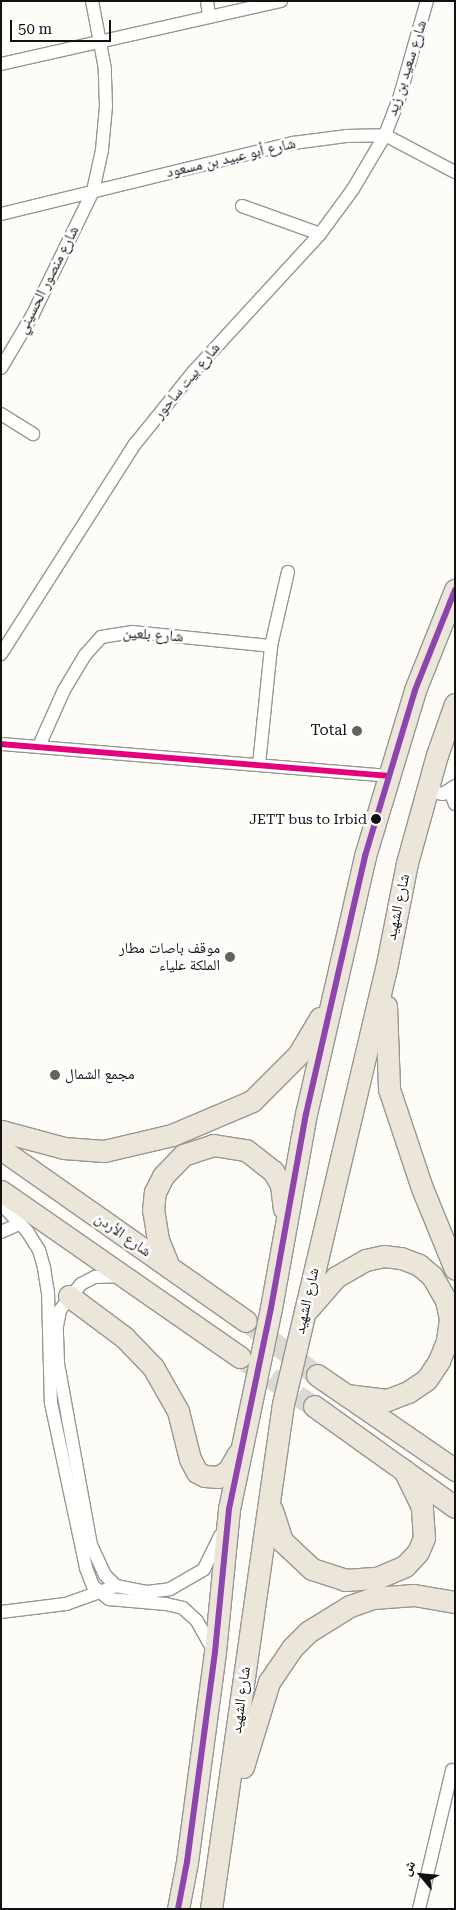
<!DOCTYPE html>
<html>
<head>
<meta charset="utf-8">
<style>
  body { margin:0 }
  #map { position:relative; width:456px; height:1910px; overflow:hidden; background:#fdfcf7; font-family:"Roboto Serif","Noto Naskh Arabic",serif }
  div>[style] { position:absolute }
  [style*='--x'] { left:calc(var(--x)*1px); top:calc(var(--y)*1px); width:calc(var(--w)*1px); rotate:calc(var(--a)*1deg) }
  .trunk-tunnel>* { height:21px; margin-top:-10.5px; transform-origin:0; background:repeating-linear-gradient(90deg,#dad9d4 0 21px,transparent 0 32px) }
  .roads { filter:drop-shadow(1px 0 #979795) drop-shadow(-1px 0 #979795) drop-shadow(0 1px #979795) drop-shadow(0 -1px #979795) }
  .minor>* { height:12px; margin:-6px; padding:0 6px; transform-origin:6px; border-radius:6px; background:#fffffe }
  .trunk>* { height:21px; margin:-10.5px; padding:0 10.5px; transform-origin:10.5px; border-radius:10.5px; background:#ece5da }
  .bus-1>* { height:6px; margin:-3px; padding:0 3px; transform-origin:3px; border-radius:3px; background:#e5007d }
  .bus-2>* { height:6px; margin:-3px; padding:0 3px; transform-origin:3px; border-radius:3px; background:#8e44ad }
  .dots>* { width:14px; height:14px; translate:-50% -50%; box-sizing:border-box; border:2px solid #fff; border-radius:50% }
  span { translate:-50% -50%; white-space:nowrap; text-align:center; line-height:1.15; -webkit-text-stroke:5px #fff; paint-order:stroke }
  .bus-label { font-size:14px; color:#111 }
  .right { translate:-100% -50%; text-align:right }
  .street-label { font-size:15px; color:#111 }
  .poi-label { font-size:15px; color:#111 }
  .left { translate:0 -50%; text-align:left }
  .frame { position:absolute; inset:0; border:2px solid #111; pointer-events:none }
  .north { position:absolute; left:396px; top:1850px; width:50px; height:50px; -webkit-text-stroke:4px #fff; paint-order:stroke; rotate:298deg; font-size:14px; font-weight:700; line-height:20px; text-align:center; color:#111 }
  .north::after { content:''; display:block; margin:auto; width:18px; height:22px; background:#111; clip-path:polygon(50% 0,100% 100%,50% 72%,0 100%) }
  .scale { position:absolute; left:10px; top:20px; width:101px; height:22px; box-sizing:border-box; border:2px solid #111; border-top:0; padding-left:6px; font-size:15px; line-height:18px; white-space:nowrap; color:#111; -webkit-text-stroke:4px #fff; paint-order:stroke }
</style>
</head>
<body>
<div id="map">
  <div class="trunk-tunnel">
    <i style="--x:246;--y:1321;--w:89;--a:37.3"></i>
    <i style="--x:244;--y:1360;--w:84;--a:33.3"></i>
  </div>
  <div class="roads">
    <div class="minor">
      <i style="--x:207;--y:1;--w:15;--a:82"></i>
      <i style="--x:1;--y:64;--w:287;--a:-12.7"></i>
      <i style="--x:242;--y:206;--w:83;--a:19.7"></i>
      <i style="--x:1;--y:214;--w:301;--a:-13.7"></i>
      <i style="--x:293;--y:143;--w:53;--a:-7.5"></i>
      <i style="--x:346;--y:136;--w:39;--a:-1"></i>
      <i style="--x:385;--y:135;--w:79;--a:27.9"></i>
      <i style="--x:1;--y:368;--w:63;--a:-59.3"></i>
      <i style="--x:33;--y:314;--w:137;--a:-64"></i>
      <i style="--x:93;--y:191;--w:42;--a:-77.6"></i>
      <i style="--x:102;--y:150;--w:44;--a:-84.8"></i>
      <i style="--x:106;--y:106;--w:37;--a:-92"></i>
      <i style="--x:105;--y:69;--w:69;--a:-100.8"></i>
      <i style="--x:1;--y:414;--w:38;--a:32"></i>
      <i style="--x:1;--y:654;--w:249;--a:-57.5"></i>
      <i style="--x:135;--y:444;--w:94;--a:-51.1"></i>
      <i style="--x:194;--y:371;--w:186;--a:-47.4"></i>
      <i style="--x:320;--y:234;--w:56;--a:-53.7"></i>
      <i style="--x:353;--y:189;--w:63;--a:-59.3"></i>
      <i style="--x:385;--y:135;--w:39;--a:-69"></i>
      <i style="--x:399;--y:99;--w:102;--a:-74.1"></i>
      <i style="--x:1;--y:744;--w:389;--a:4.7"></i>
      <i style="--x:39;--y:746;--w:61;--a:-65.9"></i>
      <i style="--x:64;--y:690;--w:41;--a:-59"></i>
      <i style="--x:85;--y:655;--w:24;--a:-48"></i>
      <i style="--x:101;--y:637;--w:32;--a:-9"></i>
      <i style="--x:133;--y:632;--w:139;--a:5.8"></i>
      <i style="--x:259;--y:765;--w:120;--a:-84.2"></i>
      <i style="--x:271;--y:646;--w:76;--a:-77.1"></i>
      <i style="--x:426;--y:791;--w:17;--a:10"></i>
      <i style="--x:443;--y:794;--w:14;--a:-34"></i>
      <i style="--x:450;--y:791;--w:14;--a:69"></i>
      <i style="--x:1;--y:1204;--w:37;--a:46"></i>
      <i style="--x:27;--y:1231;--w:22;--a:58"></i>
      <i style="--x:39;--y:1250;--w:19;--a:74"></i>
      <i style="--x:44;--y:1268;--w:24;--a:81"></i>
      <i style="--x:48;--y:1292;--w:111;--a:88.5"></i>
      <i style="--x:51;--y:1403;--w:169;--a:78"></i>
      <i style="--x:86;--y:1568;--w:19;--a:69"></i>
      <i style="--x:93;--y:1586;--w:21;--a:39"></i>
      <i style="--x:109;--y:1599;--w:57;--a:5"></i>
      <i style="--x:166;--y:1604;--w:17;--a:13"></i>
      <i style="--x:183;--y:1608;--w:19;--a:43"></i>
      <i style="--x:197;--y:1621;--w:33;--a:61"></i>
      <i style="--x:1;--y:1232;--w:20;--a:-24"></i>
      <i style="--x:116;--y:1586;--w:16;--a:-135"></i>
      <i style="--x:105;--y:1575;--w:33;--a:-115"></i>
      <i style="--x:91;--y:1545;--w:185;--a:-100.3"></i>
      <i style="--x:58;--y:1363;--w:37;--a:-92"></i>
      <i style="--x:57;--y:1326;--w:16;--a:-79"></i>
      <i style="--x:60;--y:1310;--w:33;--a:-51"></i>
      <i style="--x:81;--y:1284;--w:16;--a:-27"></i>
      <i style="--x:95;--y:1277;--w:27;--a:-2"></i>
      <i style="--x:1;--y:1612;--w:65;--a:-7"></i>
      <i style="--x:66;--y:1604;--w:53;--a:-19.8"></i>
      <i style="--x:116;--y:1586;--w:32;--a:11"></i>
      <i style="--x:147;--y:1592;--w:23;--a:-7"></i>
      <i style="--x:170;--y:1589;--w:39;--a:-30"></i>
      <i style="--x:204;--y:1569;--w:37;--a:-64"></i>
      <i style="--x:419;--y:1909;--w:143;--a:-76.6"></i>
    </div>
    <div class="trunk">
      <i style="--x:386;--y:1006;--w:83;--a:87.9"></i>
      <i style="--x:389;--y:1089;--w:104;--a:71.6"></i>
      <i style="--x:422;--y:1188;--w:87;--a:67.8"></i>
      <i style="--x:1;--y:1131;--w:65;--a:15.1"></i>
      <i style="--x:64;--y:1148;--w:40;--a:4.3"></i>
      <i style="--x:104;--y:1151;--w:70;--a:-13.2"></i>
      <i style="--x:172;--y:1135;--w:87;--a:-23"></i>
      <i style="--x:252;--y:1101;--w:65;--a:-45"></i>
      <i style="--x:298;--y:1055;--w:43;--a:-59.3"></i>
      <i style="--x:1;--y:1149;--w:299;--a:35.1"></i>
      <i style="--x:1;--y:1191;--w:291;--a:34.8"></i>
      <i style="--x:169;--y:1267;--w:29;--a:-112"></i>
      <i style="--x:158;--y:1240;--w:30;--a:-99"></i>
      <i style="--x:153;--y:1210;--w:18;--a:-84"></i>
      <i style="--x:155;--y:1192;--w:18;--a:-63"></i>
      <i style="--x:163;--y:1176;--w:29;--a:-46"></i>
      <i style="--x:183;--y:1155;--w:32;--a:-18"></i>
      <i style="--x:213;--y:1145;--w:33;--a:9"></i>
      <i style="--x:246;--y:1150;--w:34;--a:38"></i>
      <i style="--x:273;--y:1171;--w:16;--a:60"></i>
      <i style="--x:281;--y:1185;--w:24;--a:83"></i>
      <i style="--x:69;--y:1296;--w:69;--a:36.7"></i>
      <i style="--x:124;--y:1337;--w:42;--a:46"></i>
      <i style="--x:153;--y:1367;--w:51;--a:60.4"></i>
      <i style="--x:178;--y:1411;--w:49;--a:76"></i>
      <i style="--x:190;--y:1459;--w:15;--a:62"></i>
      <i style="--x:197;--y:1472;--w:9;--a:27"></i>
      <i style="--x:205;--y:1476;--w:13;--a:4"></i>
      <i style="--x:218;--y:1477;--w:12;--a:-31"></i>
      <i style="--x:228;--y:1471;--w:20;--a:-60"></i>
      <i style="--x:308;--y:1309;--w:43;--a:-48.8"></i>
      <i style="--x:336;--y:1277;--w:34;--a:-30"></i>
      <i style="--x:366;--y:1260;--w:18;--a:-13"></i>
      <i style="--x:384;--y:1256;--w:17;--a:7"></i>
      <i style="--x:401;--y:1258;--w:19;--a:21"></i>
      <i style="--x:419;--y:1265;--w:17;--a:40"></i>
      <i style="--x:432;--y:1276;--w:28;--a:60"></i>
      <i style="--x:446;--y:1300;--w:19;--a:78"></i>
      <i style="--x:450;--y:1319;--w:22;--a:98"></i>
      <i style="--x:447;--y:1341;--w:22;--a:112"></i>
      <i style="--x:439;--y:1361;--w:23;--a:124"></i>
      <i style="--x:426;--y:1380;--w:22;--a:146"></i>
      <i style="--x:408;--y:1392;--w:22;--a:159"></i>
      <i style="--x:387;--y:1400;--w:41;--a:-173"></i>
      <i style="--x:317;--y:1375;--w:168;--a:34.5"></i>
      <i style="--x:314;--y:1406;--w:173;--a:35.6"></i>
      <i style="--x:272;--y:1510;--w:33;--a:72"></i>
      <i style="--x:282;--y:1541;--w:41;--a:43"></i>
      <i style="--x:312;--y:1569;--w:35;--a:18"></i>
      <i style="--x:345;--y:1580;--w:32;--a:-4"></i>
      <i style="--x:377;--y:1578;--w:30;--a:-23"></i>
      <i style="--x:405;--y:1566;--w:19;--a:-47"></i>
      <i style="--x:418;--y:1552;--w:15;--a:-67"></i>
      <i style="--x:424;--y:1538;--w:31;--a:-94"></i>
      <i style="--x:422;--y:1507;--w:41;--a:-115.9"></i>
      <i style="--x:243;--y:1767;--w:89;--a:-73"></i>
      <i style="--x:269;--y:1682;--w:41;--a:-55.9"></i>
      <i style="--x:292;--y:1648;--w:23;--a:-45"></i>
      <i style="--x:308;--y:1632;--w:49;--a:-31.8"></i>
      <i style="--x:350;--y:1606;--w:24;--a:-19"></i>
      <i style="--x:373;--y:1598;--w:41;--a:-4.2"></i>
      <i style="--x:414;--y:1595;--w:42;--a:9.7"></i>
      <i style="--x:178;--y:1909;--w:48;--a:-79.2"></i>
      <i style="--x:187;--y:1862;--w:212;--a:-82.4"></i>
      <i style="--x:215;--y:1652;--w:144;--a:-84.4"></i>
      <i style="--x:229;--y:1509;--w:205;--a:-78.2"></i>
      <i style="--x:271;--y:1308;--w:197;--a:-79.8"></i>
      <i style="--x:306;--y:1114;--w:265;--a:-77.1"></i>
      <i style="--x:365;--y:856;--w:173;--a:-73.2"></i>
      <i style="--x:415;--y:690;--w:108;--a:-68.2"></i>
      <i style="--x:211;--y:1909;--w:510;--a:-81.89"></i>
      <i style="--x:283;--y:1404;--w:447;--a:-76.7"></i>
      <i style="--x:386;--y:969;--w:108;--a:-78.8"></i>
      <i style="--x:407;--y:863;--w:112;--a:-74.5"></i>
      <i style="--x:437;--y:755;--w:54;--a:-70.6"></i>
    </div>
  </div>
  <div class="bus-1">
    <i style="--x:1;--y:744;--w:389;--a:4.7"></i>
  </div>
  <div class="bus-2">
    <i style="--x:178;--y:1909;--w:48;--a:-79.2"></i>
    <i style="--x:187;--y:1862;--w:212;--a:-82.4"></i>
    <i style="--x:215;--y:1652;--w:144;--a:-84.4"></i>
    <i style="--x:229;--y:1509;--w:205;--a:-78.2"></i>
    <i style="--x:271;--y:1308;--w:197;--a:-79.8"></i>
    <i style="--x:306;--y:1114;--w:265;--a:-77.1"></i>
    <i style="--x:365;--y:856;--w:173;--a:-73.2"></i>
    <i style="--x:415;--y:690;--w:108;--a:-68.2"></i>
  </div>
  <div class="dots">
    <i style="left:357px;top:731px;background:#646362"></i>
    <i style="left:376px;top:819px;background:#111"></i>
    <i style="left:230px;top:957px;background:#646362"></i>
    <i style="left:55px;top:1075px;background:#646362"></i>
  </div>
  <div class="bus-label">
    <span class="right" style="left:367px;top:819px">JETT bus to Irbid</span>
  </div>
  <div class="street-label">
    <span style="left:407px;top:68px;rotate:-72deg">شارع سعيد بن زيد</span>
    <span style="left:231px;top:158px;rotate:-13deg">شارع أبو عبيد بن مسعود</span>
    <span style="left:48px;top:280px;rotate:-63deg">شارع منصور الحسيني</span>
    <span style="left:187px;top:381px;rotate:-50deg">شارع بيت ساحور</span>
    <span style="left:153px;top:635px;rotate:4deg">شارع بلعين</span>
    <span style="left:398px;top:907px;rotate:-78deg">شارع الشهيد</span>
    <span style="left:123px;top:1235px;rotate:35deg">شارع الأردن</span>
    <span style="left:307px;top:1301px;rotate:-77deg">شارع الشهيد</span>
    <span style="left:241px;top:1700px;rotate:-82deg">شارع الشهيد</span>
  </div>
  <div class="poi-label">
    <span class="right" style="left:347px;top:731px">Total</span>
    <span class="right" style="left:220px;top:957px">موقف باصات مطار<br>الملكة علياء</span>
    <span class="left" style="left:65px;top:1075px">مجمع الشمال</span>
  </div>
  <div class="frame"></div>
  <div class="north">ش</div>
  <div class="scale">50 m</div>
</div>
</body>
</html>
